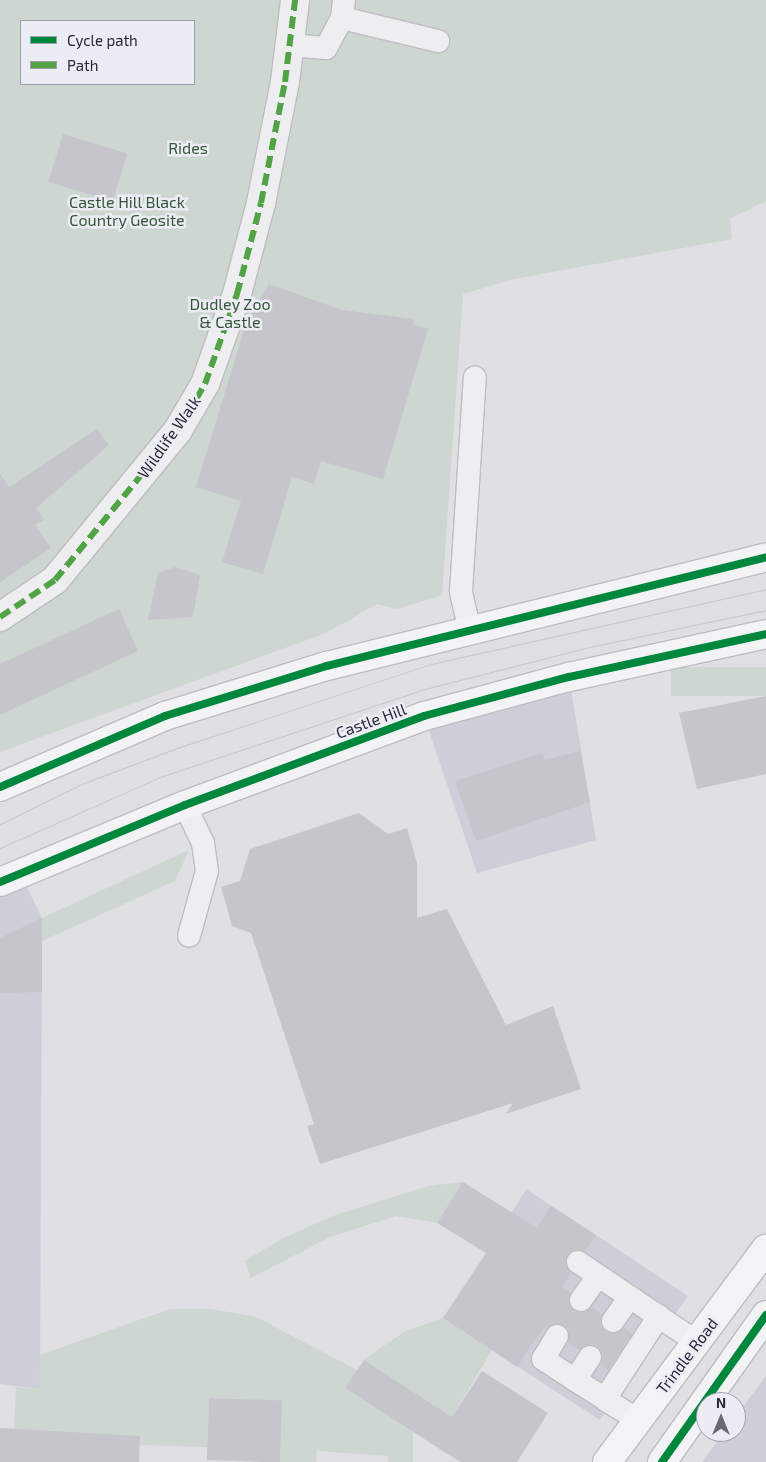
<!DOCTYPE html>
<html>
<head>
<meta charset="utf-8">
<style>
  body { margin:0 }
  #map { position:relative; width:766px; height:1462px; overflow:hidden; background:#dfdfe4; font-family:"Exo 2",sans-serif }
  div>[style] { position:absolute }
  [style*='--x'] { left:calc(var(--x)*1px); top:calc(var(--y)*1px); width:calc(var(--w)*1px); rotate:calc(var(--a)*1deg) }
  .built>* { inset:0; background:#cdced7 }
  .green>* { inset:0; background:#cdd6d0; transform-origin:0 0 }
  .building>* { inset:0; background:#c5c5cb; transform-origin:0 0 }
  .roads { filter:drop-shadow(1px 0 #bdbdc2) drop-shadow(-1px 0 #bdbdc2) drop-shadow(0 1px #bdbdc2) drop-shadow(0 -1px #bdbdc2) }
  .lane>* { height:22px; margin:-11px; padding:0 11px; transform-origin:11px; border-radius:11px; background:#eeeef1 }
  .street>* { height:28px; margin:-14px; padding:0 14px; transform-origin:14px; border-radius:14px; background:#eeeef1 }
  .secondary>* { height:28px; margin:-14px; padding:0 14px; transform-origin:14px; border-radius:14px; background:#f3f3f5 }
  .primary>* { height:28px; margin:-14px; padding:0 14px; transform-origin:14px; border-radius:14px; background:#f3f3f5 }
  .tram>* { height:1px; margin:-0.5px; padding:0 0.5px; transform-origin:0.5px; border-radius:0.5px; background:#c7c8cc }
  .quiet>* { height:6px; margin-top:-3px; transform-origin:0; background:repeating-linear-gradient(90deg,#51a345 0 12px,transparent 0 18px) }
  .cycleway>* { height:8px; margin:-4px; padding:0 4px; transform-origin:4px; border-radius:4px; background:#00873e }
  span { translate:-50% -50%; white-space:nowrap; text-align:center; line-height:1.15; -webkit-text-stroke:5px #ecedf4; paint-order:stroke }
  .park-label { font-size:16px; color:#365639 }
  .street-label { font-size:16px; color:#28293b }
  .legend { position:absolute; left:20px; top:20px; width:175px; height:65px; box-sizing:border-box; background:#ecedf4; border:1px solid #9e9faa; margin:0; padding:6px 9px; list-style:none; font-size:15px; color:#28293b }
  .legend li { display:flex; align-items:center; gap:10px; height:25px }
  .legend b { width:25px; border:1px solid #9e9faa }
  .north { position:absolute; left:696px; top:1392px; width:50px; height:50px; box-sizing:border-box; background:#ecedf4; border:1px solid #9e9faa; border-radius:50%; rotate:0deg; font-size:14px; font-weight:700; line-height:20px; text-align:center; color:#28293b }
  .north::after { content:''; display:block; margin:auto; width:18px; height:22px; background:#686976; clip-path:polygon(50% 0,100% 100%,50% 72%,0 100%) }
</style>
</head>
<body>
<div id="map">
  <div class="built">
    <i style="clip-path:polygon(569px 677px,596px 840px,477px 873px,424px 716px)"></i>
    <i style="clip-path:polygon(20px 873px,42px 918px,40px 1389px,0 1384px,0 882px)"></i>
    <i style="clip-path:polygon(526px 1189px,688px 1296px,600px 1420px,492px 1350px,512px 1212px)"></i>
    <i style="clip-path:polygon(766px 1376px,766px 1462px,702px 1462px,724px 1432px,736px 1432px,736px 1416px)"></i>
  </div>
  <div class="green">
    <i style="clip-path:polygon(evenodd,0 0,766px 0,766px 201px,730px 219px,732px 239px,514px 279px,463px 294px,442px 595px,397px 609px,377px 604px,326px 633px,0 752px,0 0,21px 21px,194px 21px,194px 84px,21px 84px,21px 21px)"></i>
    <i style="left:766px;top:667px;width:29px;height:95px;rotate:90deg"></i>
    <i style="clip-path:polygon(189px 850px,175px 881px,42px 941px,42px 918px)"></i>
    <i style="clip-path:polygon(463px 1182px,437px 1223px,396px 1216px,330px 1237px,251px 1278px,245px 1261px,283px 1238px,333px 1216px,428px 1186px)"></i>
    <i style="clip-path:polygon(170px 1309px,211px 1309px,256px 1317px,357px 1370px,346px 1388px,413px 1432px,413px 1462px,388px 1462px,388px 1456px,317px 1451px,316px 1462px,279px 1462px,281px 1401px,209px 1398px,207px 1447px,136px 1445px,136px 1436px,14px 1432px,16px 1387px,39px 1389px,40px 1355px)"></i>
    <i style="clip-path:polygon(443px 1318px,492px 1350px,452px 1417px,363px 1360px,404px 1332px)"></i>
  </div>
  <div class="building">
    <i style="left:63px;top:134px;width:67px;height:50px;rotate:17deg"></i>
    <i style="clip-path:polygon(269px 284px,342px 310px,414px 319px,413px 324px,428px 329px,383px 479px,321px 461px,314px 484px,292px 477px,263px 574px,222px 562px,241px 501px,196px 487px,247px 320px)"></i>
    <i style="clip-path:polygon(97px 429px,109px 445px,36px 508px,44px 520px,35px 525px,51px 548px,0 582px,0 474px,9px 487px)"></i>
    <i style="clip-path:polygon(175px 567px,200px 575px,193px 617px,148px 620px,158px 573px)"></i>
    <i style="clip-path:polygon(119px 609px,138px 651px,0 715px,0 664px)"></i>
    <i style="clip-path:polygon(766px 696px,766px 774px,697px 789px,679px 713px)"></i>
    <i style="clip-path:polygon(580px 751px,590px 802px,476px 841px,455px 781px,542px 753px,545px 760px)"></i>
    <i style="clip-path:polygon(359px 813px,388px 834px,407px 828px,417px 863px,417px 918px,447px 909px,506px 1025px,553px 1006px,581px 1089px,506px 1114px,513px 1103px,320px 1164px,307px 1126px,314px 1124px,251px 933px,232px 926px,221px 887px,240px 881px,250px 849px)"></i>
    <i style="clip-path:polygon(42px 918px,42px 992px,0 993px,0 938px)"></i>
    <i style="clip-path:polygon(463px 1182px,537px 1228px,551px 1206px,596px 1235px,585px 1251px,573px 1250px,567px 1255px,571px 1273px,562px 1287px,570px 1292px,569px 1305px,574px 1311px,586px 1312px,592px 1307px,602px 1314px,601px 1326px,606px 1332px,624px 1328px,632px 1334px,608px 1370px,601px 1364px,598px 1346px,590px 1344px,579px 1350px,568px 1343px,569px 1330px,563px 1325px,544px 1327px,517px 1367px,443px 1318px,486px 1253px,437px 1223px)"></i>
    <i style="clip-path:polygon(364px 1360px,452px 1417px,482px 1371px,548px 1413px,517px 1462px,460px 1462px,345px 1388px)"></i>
    <i style="left:209px;top:1398px;width:73px;height:62px;rotate:2deg"></i>
    <i style="clip-path:polygon(0 1428px,140px 1436px,139px 1462px,0 1462px)"></i>
  </div>
  <div class="roads">
    <div class="lane">
      <i style="--x:344;--y:0;--w:18;--a:96"></i>
      <i style="--x:342;--y:18;--w:99;--a:13.5"></i>
      <i style="--x:290;--y:45;--w:36;--a:5"></i>
      <i style="--x:326;--y:48;--w:34;--a:-62"></i>
      <i style="--x:469;--y:627;--w:37;--a:-103"></i>
      <i style="--x:461;--y:591;--w:214;--a:-86.3"></i>
      <i style="--x:185;--y:805;--w:42;--a:64.7"></i>
      <i style="--x:203;--y:843;--w:28;--a:82"></i>
      <i style="--x:207;--y:871;--w:67;--a:105.5"></i>
      <i style="--x:578;--y:1262;--w:145;--a:34"></i>
      <i style="--x:581;--y:1300;--w:29;--a:-55"></i>
      <i style="--x:613;--y:1321;--w:29;--a:-55"></i>
      <i style="--x:557;--y:1336;--w:27;--a:121"></i>
      <i style="--x:543;--y:1359;--w:38;--a:33"></i>
      <i style="--x:590;--y:1357;--w:27;--a:123"></i>
      <i style="--x:575;--y:1380;--w:36;--a:32"></i>
      <i style="--x:638;--y:1420;--w:39;--a:-148"></i>
      <i style="--x:605;--y:1399;--w:99;--a:-57"></i>
    </div>
    <div class="street">
      <i style="--x:0;--y:617;--w:66;--a:-33.9"></i>
      <i style="--x:55;--y:580;--w:194;--a:-50.6"></i>
      <i style="--x:178;--y:430;--w:53;--a:-59.6"></i>
      <i style="--x:205;--y:384;--w:96;--a:-70.4"></i>
      <i style="--x:237;--y:294;--w:94;--a:-75.2"></i>
      <i style="--x:261;--y:203;--w:123;--a:-78.8"></i>
      <i style="--x:285;--y:82;--w:83;--a:-83"></i>
    </div>
    <div class="secondary">
      <i style="--x:607;--y:1462;--w:266;--a:-53.3"></i>
      <i style="--x:662;--y:1462;--w:180;--a:-54.7"></i>
    </div>
    <div class="primary">
      <i style="--x:0;--y:787;--w:180;--a:-23.3"></i>
      <i style="--x:165;--y:716;--w:170;--a:-17.2"></i>
      <i style="--x:327;--y:666;--w:452;--a:-13.9"></i>
      <i style="--x:0;--y:882;--w:200;--a:-22.6"></i>
      <i style="--x:185;--y:805;--w:255;--a:-20.4"></i>
      <i style="--x:424;--y:716;--w:150;--a:-15.1"></i>
      <i style="--x:569;--y:677;--w:202;--a:-12.3"></i>
    </div>
  </div>
  <div class="tram">
    <i style="--x:0;--y:824;--w:93;--a:-26"></i>
    <i style="--x:84;--y:783;--w:103;--a:-20.6"></i>
    <i style="--x:180;--y:747;--w:264;--a:-18.3"></i>
    <i style="--x:431;--y:664;--w:343;--a:-12.6"></i>
    <i style="--x:0;--y:848;--w:175;--a:-23.9"></i>
    <i style="--x:160;--y:777;--w:275;--a:-18.4"></i>
    <i style="--x:421;--y:690;--w:179;--a:-14.3"></i>
    <i style="--x:594;--y:646;--w:176;--a:-11.8"></i>
  </div>
  <div class="quiet">
    <i style="--x:0;--y:617;--w:66;--a:-33.9"></i>
    <i style="--x:55;--y:580;--w:194;--a:-50.6"></i>
    <i style="--x:178;--y:430;--w:53;--a:-59.6"></i>
    <i style="--x:205;--y:384;--w:96;--a:-70.4"></i>
    <i style="--x:237;--y:294;--w:94;--a:-75.2"></i>
    <i style="--x:261;--y:203;--w:123;--a:-78.8"></i>
    <i style="--x:285;--y:82;--w:83;--a:-83"></i>
  </div>
  <div class="cycleway">
    <i style="--x:0;--y:787;--w:180;--a:-23.3"></i>
    <i style="--x:165;--y:716;--w:170;--a:-17.2"></i>
    <i style="--x:327;--y:666;--w:452;--a:-13.9"></i>
    <i style="--x:0;--y:882;--w:200;--a:-22.6"></i>
    <i style="--x:185;--y:805;--w:255;--a:-20.4"></i>
    <i style="--x:424;--y:716;--w:150;--a:-15.1"></i>
    <i style="--x:569;--y:677;--w:202;--a:-12.3"></i>
    <i style="--x:662;--y:1462;--w:180;--a:-54.7"></i>
  </div>
  <div class="park-label">
    <span style="left:188px;top:148px">Rides</span>
    <span style="left:127px;top:211px">Castle Hill Black<br>Country Geosite</span>
    <span style="left:230px;top:313px">Dudley Zoo<br>&amp; Castle</span>
  </div>
  <div class="street-label">
    <span style="left:169px;top:437px;rotate:-55deg">Wildlife Walk</span>
    <span style="left:371px;top:721px;rotate:-20deg">Castle Hill</span>
    <span style="left:687px;top:1356px;rotate:-53deg">Trindle Road</span>
  </div>
  <ul class="legend">
  <li><b style="height:6px;background:#00873e"></b>Cycle path</li>
  <li><b style="height:6px;background:#51a345"></b>Path</li>
  </ul>
  <div class="north">N</div>
</div>
</body>
</html>
